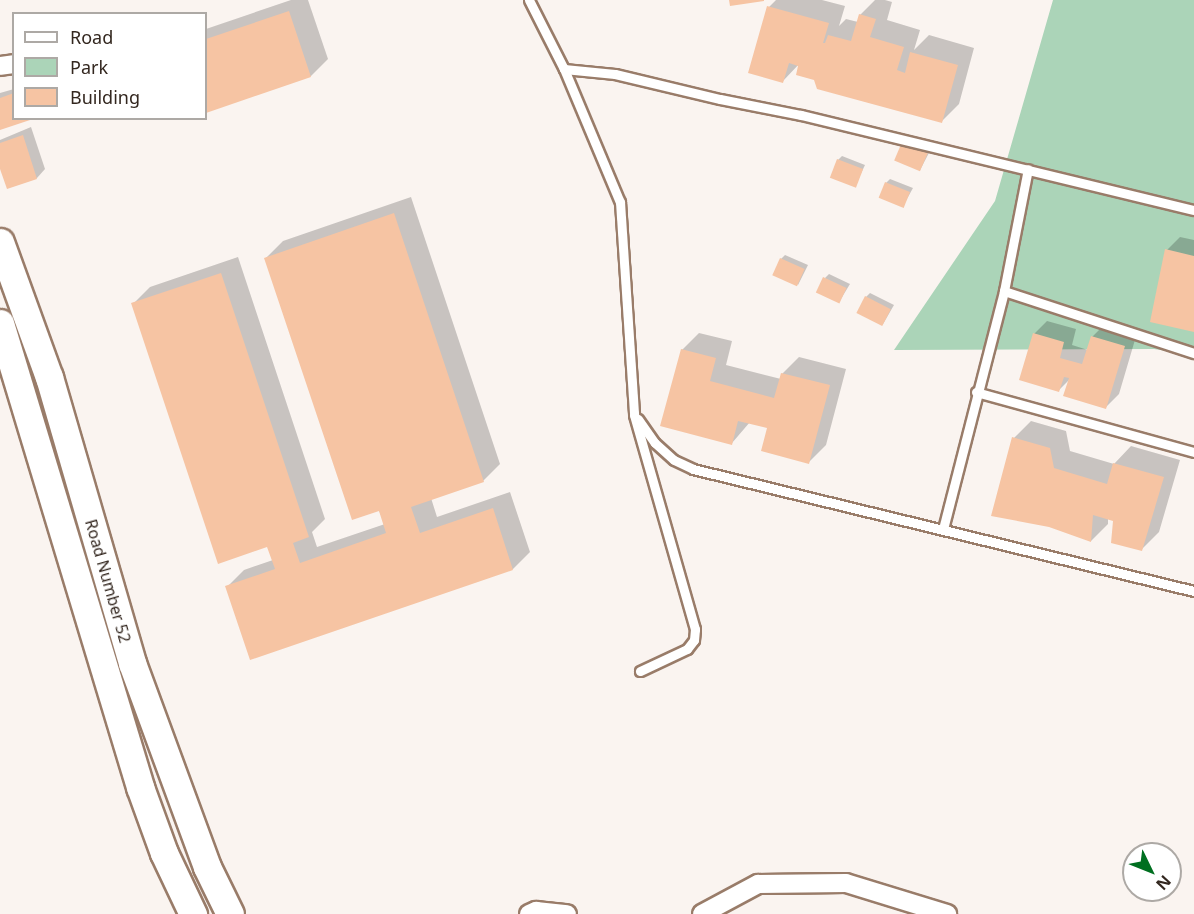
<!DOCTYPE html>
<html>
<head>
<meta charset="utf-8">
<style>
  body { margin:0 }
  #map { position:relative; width:1194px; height:914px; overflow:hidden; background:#faf4f0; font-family:"Noto Sans",sans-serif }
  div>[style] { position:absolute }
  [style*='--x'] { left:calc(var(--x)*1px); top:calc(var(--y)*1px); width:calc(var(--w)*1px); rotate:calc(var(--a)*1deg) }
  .green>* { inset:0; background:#abd4b8 }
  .shadow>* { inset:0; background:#0003 }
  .building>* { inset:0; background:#f6c4a3; transform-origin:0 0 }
  .roads { filter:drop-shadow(2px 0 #997c69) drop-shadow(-2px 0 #997c69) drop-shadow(0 2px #997c69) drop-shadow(0 -2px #997c69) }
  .lane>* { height:9px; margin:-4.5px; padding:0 4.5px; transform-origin:4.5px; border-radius:4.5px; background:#fff }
  .street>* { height:18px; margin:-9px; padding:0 9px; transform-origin:9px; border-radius:9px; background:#fff }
  .secondary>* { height:27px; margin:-13.5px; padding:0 13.5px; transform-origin:13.5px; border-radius:13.5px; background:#fff }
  span { translate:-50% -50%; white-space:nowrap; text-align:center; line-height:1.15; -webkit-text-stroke:4.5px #fff; paint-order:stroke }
  .street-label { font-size:16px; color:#33271f }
  .legend { position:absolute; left:12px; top:12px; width:195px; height:108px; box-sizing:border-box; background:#fff; border:2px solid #ada9a5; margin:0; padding:8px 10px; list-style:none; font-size:18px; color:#33271f }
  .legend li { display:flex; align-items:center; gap:12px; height:30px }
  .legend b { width:30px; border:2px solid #ada9a5 }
  .north { position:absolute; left:1122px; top:842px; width:60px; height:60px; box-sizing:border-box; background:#fff; border:2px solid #ada9a5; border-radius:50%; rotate:133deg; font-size:16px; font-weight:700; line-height:24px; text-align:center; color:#33271f }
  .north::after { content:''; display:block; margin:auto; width:21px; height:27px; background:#006f20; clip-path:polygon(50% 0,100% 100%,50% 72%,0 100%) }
</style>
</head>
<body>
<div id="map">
  <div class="green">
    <i style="clip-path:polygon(1053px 0,1194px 0,1194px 355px,1154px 349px,894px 350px,995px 201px)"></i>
  </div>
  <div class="shadow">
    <i style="clip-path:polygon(291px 0,308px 0,328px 59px,311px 76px,206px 112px,206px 29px)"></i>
    <i style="clip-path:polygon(776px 0,822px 0,845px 6px,839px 26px,846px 19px,858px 22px,860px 15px,875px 0,885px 0,892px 2px,887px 20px,920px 30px,914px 50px,929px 35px,974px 48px,959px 104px,942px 121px,815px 79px,801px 62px,783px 81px,769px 7px)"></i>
    <i style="clip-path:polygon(14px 89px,14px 118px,30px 118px,0 129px,0 93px)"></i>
    <i style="clip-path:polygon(31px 127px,45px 169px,37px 178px,8px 187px,0 164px,0 140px)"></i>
    <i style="clip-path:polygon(903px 143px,931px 149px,920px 170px)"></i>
    <i style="clip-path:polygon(842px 156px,865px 165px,855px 186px,838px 160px)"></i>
    <i style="clip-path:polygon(890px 179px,913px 188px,903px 206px,886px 183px)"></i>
    <i style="clip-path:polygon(411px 197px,500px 464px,483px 481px,431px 498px,437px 517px,510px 492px,530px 552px,513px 569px,227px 587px,244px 570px,273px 560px,268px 545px,133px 304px,150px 287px,238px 257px,325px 519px,312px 532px,317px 547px,385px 524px,266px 258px,283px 241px)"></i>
    <i style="clip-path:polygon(1180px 237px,1194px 240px,1194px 330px,1167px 250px)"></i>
    <i style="clip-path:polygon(785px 255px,808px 265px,798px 285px,781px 259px)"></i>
    <i style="clip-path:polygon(829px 274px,850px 284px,839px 302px,825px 278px)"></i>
    <i style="clip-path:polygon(870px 293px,894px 305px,883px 324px,866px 297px)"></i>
    <i style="clip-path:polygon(1047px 321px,1076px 329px,1072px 345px,1088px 350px,1092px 337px,1105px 324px,1137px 333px,1119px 394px,1106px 407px,1070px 379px,1059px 390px,1034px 334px)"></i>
    <i style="clip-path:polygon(699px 333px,732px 341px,726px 365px,781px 379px,782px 374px,799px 357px,846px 369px,826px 445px,809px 462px,769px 427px,750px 422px,732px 443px,682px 350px)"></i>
    <i style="clip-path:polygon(1031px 421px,1066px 431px,1070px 451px,1114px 464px,1131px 446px,1180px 460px,1159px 532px,1142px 549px,1115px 520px,1108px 518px,1108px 524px,1091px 541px,1014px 438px)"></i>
  </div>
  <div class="building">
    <i style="clip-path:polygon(729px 0,764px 0,764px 1px,730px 6px)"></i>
    <i style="clip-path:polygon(767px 6px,829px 23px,823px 43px,825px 43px,828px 35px,851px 41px,859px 14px,876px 19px,870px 37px,904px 47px,897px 70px,905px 73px,910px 52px,958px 65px,942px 123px,817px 89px,814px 80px,796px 75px,798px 66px,789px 63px,783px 83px,748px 73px)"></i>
    <i style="clip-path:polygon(289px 11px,311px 77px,206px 113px,206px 39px)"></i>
    <i style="clip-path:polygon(14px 93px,14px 118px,33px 119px,0 130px,0 98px)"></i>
    <i style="clip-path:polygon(23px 135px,37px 179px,7px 189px,0 169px,0 143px)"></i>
    <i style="left:902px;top:142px;width:28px;height:20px;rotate:23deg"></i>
    <i style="left:837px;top:159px;width:28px;height:20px;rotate:21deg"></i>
    <i style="left:885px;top:182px;width:27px;height:17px;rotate:22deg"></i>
    <i style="clip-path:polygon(394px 213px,484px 482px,411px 507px,420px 533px,493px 508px,513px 570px,250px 660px,225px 586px,275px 569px,267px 547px,218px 564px,131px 303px,221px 273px,309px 537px,293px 543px,300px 563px,386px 533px,379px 511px,352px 520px,264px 258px)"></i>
    <i style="clip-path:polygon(1165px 249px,1194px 256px,1194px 332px,1150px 322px)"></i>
    <i style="left:780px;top:258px;width:27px;height:19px;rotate:24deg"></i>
    <i style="left:823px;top:277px;width:26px;height:17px;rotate:25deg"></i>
    <i style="left:865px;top:296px;width:29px;height:19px;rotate:27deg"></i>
    <i style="clip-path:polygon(1033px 333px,1064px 342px,1060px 358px,1082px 364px,1091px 336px,1125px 346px,1106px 409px,1063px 396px,1069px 378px,1064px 377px,1059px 392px,1019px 380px)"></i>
    <i style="clip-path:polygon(681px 349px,716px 358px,710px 381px,774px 398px,781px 373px,830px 385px,809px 464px,761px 451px,767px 428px,738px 421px,732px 445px,660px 426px)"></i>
    <i style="clip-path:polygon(1012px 437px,1050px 448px,1054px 468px,1107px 484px,1113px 463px,1164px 477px,1142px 551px,1111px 543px,1113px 521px,1093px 515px,1091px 542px,1049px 527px,991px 516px)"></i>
  </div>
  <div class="roads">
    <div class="lane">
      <i style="--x:529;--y:0;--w:77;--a:63.1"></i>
      <i style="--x:564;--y:69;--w:51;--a:5.6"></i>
      <i style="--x:615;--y:74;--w:108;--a:13.4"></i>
      <i style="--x:720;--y:99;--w:83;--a:11.2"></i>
      <i style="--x:801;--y:115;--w:404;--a:13.6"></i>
      <i style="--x:564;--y:69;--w:144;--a:67.2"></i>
      <i style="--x:620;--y:202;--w:213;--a:86.2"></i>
      <i style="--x:634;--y:415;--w:223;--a:74.1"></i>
      <i style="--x:695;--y:629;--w:11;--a:95"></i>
      <i style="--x:694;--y:640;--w:11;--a:128"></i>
      <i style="--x:687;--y:649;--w:52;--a:154.9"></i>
      <i style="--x:1004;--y:291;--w:200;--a:18.1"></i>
      <i style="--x:976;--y:392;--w:226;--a:15.4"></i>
      <i style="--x:638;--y:419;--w:29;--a:55"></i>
      <i style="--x:655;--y:443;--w:25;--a:42"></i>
      <i style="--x:674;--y:460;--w:21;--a:25"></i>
      <i style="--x:693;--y:469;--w:516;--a:13.69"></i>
      <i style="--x:943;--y:529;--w:246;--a:-75.6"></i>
      <i style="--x:1004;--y:291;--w:124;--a:-78.9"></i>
    </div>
    <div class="street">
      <i style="--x:0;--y:66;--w:14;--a:-8"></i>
      <i style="--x:529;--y:914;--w:8;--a:-23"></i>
      <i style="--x:536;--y:911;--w:31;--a:6"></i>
      <i style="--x:702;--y:914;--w:64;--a:-28.2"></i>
      <i style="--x:758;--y:884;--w:88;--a:-0.7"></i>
      <i style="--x:846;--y:883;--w:106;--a:17.1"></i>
    </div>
    <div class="secondary">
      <i style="--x:0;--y:242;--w:144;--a:70.1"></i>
      <i style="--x:49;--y:377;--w:298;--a:73.8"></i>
      <i style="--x:132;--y:663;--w:217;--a:69.8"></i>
      <i style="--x:207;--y:867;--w:52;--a:63.9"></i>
      <i style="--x:0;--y:323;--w:485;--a:73.2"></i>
      <i style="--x:140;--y:787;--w:70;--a:70"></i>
      <i style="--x:164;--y:853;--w:68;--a:64.6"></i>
    </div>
  </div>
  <div class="street-label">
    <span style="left:108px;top:581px;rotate:74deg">Road Number 52</span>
  </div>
  <ul class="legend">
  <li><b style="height:8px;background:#fff"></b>Road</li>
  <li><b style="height:16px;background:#abd4b8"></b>Park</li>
  <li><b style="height:16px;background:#f6c4a3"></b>Building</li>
  </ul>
  <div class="north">N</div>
</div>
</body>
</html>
